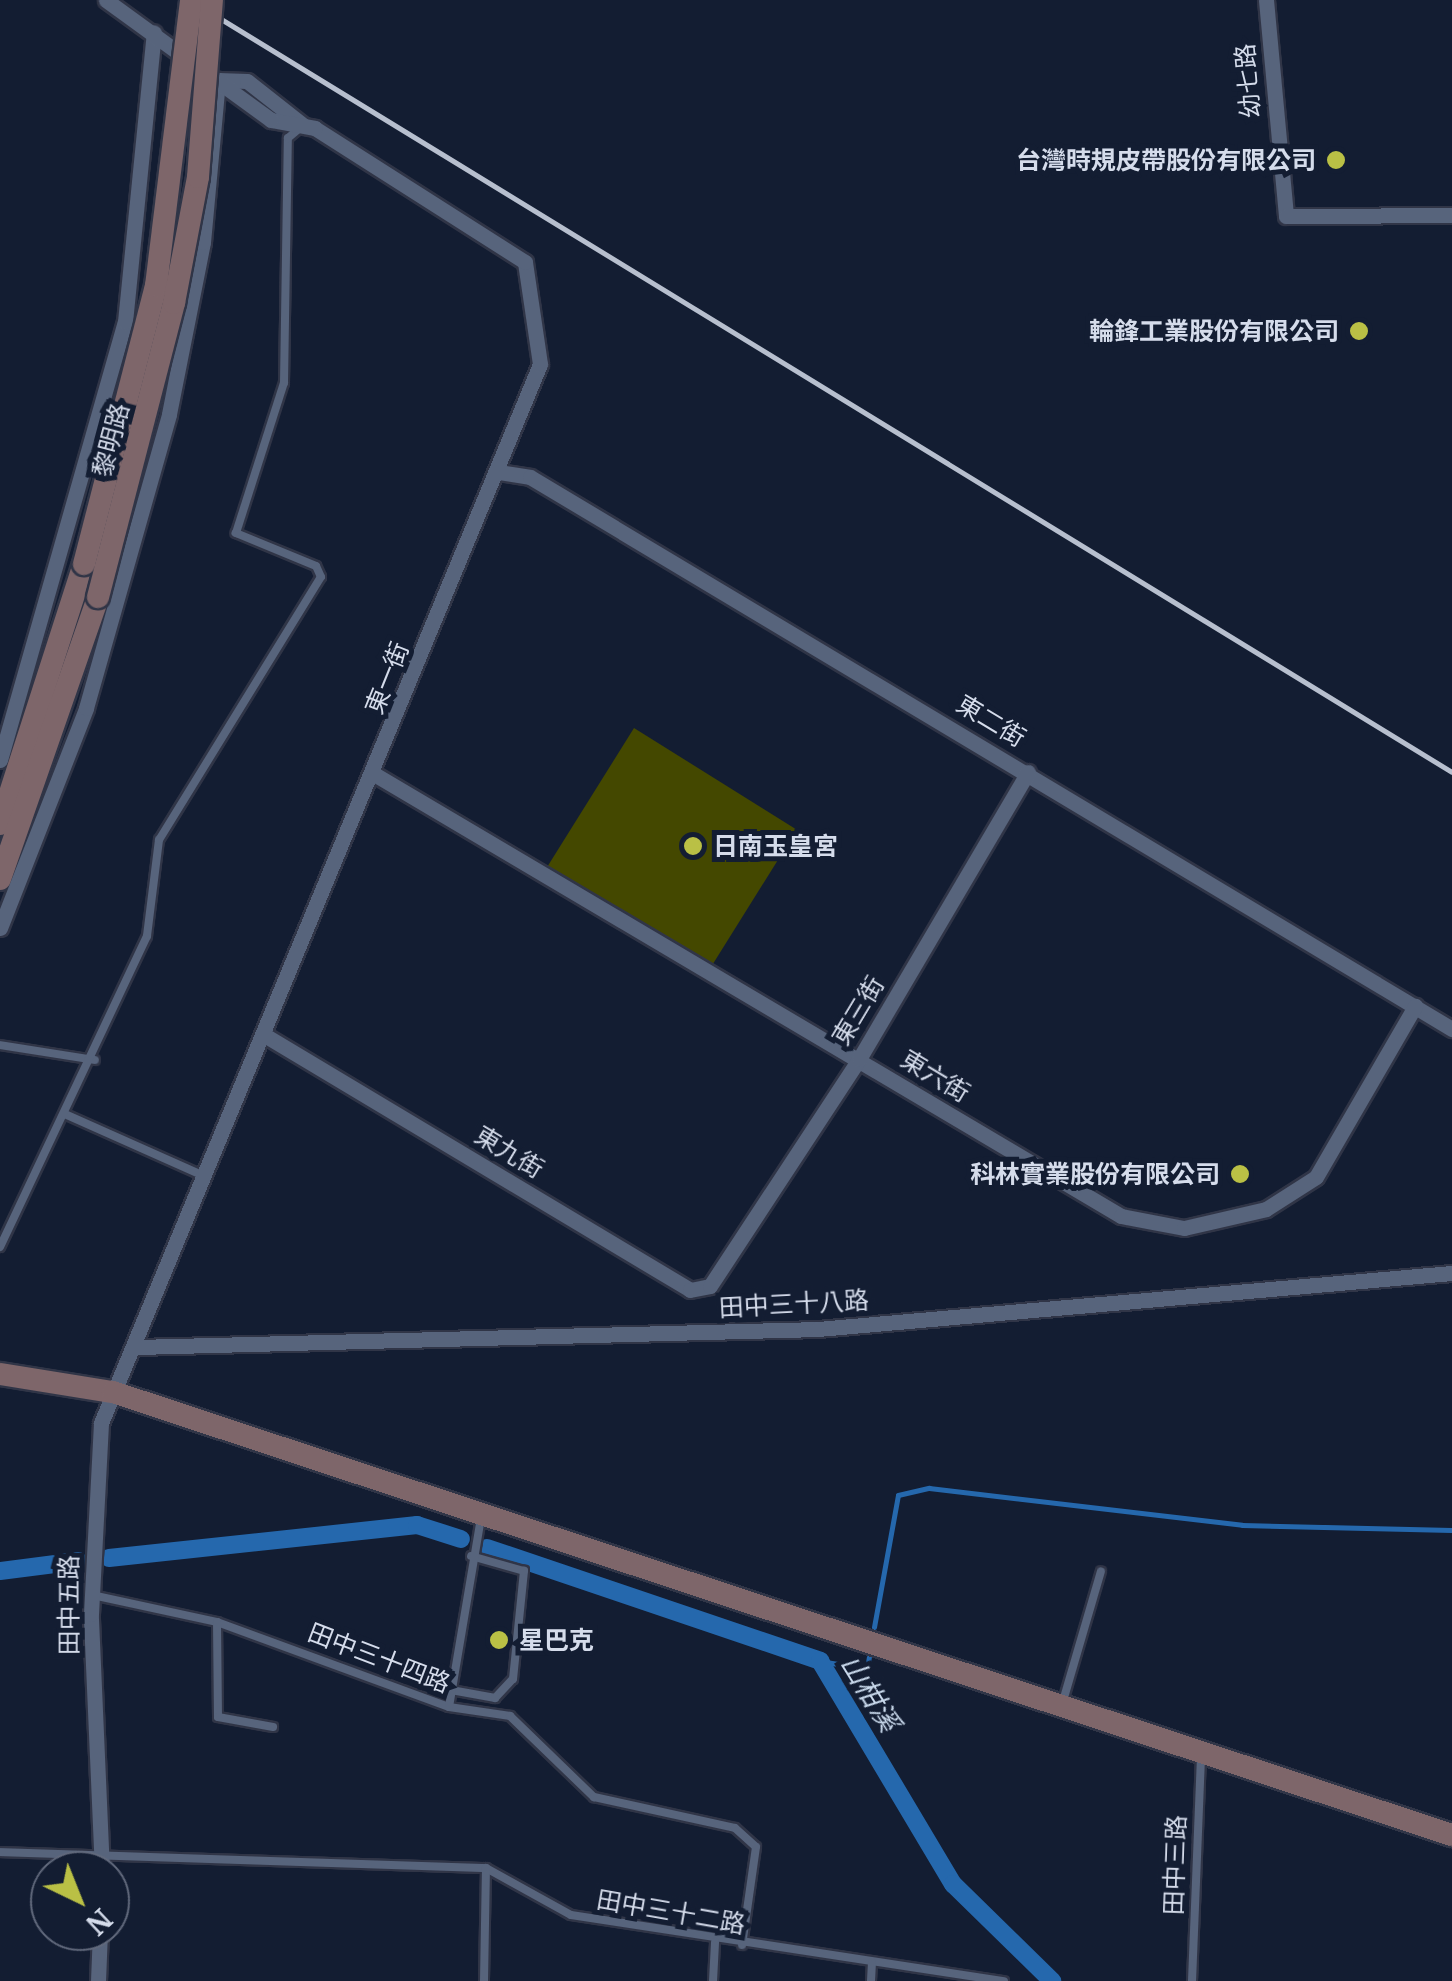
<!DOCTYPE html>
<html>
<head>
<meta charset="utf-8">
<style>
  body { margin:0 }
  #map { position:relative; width:1452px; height:1981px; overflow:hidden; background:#131d32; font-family:Merriweather,"Noto Sans TC",serif }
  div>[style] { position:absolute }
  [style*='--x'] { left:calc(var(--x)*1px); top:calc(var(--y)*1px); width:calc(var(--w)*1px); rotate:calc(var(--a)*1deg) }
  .green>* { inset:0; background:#444800; transform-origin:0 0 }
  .stream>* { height:5px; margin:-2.5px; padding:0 2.5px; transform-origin:2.5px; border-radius:2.5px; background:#2568ad }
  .canal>* { height:18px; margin:-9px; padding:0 9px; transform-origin:9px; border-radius:9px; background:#2568ad }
  .roads { filter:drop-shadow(2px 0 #303547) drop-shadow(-2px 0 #303547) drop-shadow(0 2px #303547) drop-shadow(0 -2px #303547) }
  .lane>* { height:8px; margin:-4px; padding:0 4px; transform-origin:4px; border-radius:4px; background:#57647c }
  .street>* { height:15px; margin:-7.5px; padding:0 7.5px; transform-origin:7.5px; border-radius:7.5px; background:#57647c }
  .secondary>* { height:22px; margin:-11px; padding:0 11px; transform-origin:11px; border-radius:11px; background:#7e666a }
  .rail>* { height:5px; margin:-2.5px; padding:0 2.5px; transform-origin:2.5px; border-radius:2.5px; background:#b7bfce }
  .bridges { filter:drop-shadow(2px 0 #303547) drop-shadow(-2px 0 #303547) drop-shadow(0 2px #303547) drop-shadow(0 -2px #303547) }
  .secondary-bridge>* { height:22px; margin:-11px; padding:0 11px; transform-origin:11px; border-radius:11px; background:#7e666a }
  .dots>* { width:28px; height:28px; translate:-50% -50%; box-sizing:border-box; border:5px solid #131d32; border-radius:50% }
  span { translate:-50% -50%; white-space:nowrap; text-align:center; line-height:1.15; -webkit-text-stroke:10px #131d32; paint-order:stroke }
  .street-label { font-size:25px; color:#d5dceb }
  .poi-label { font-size:25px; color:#d5dceb; font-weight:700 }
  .right { translate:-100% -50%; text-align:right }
  .left { translate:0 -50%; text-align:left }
  .water-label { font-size:28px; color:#c9d9ec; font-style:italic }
  .north { position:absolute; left:30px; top:1851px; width:100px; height:100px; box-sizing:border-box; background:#131d32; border:2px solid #61697c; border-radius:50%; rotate:137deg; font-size:28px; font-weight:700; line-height:40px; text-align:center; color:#d5dceb }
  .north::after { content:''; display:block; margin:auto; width:35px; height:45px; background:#bac045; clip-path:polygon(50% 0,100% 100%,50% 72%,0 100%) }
</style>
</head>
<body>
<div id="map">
  <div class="green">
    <i style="left:634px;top:728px;width:192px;height:174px;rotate:32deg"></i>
  </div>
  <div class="stream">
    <i style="--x:874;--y:1627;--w:134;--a:-79.7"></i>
    <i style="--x:898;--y:1495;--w:32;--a:-13"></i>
    <i style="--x:929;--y:1488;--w:315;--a:6.7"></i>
    <i style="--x:1242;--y:1525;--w:210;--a:1.4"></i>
    <i style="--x:820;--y:1661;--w:48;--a:9.7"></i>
    <i style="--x:867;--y:1669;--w:12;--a:-81"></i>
  </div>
  <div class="canal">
    <i style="--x:487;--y:1548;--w:352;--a:18.7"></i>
    <i style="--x:820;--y:1661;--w:260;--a:59.2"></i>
    <i style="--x:953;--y:1884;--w:139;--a:44.4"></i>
    <i style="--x:109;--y:1558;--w:310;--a:-6.1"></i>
    <i style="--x:417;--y:1525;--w:46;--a:17.7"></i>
    <i style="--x:0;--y:1571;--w:79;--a:-7.3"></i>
  </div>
  <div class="roads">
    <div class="lane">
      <i style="--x:0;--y:1045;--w:96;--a:9"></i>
      <i style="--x:67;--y:1115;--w:150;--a:24"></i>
      <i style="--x:0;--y:1247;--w:344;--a:-64.7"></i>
      <i style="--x:147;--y:936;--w:97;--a:-82.9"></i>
      <i style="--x:159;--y:840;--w:309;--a:-58.4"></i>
      <i style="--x:321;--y:577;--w:12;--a:-114"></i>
      <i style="--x:316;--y:566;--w:87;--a:-157.6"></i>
      <i style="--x:236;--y:533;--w:157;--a:-72.3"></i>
      <i style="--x:284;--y:383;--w:245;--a:-89.1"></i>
      <i style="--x:288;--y:138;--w:16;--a:-40"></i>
      <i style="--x:92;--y:1595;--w:128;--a:12.2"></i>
      <i style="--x:217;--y:1622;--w:247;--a:20.1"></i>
      <i style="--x:449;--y:1707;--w:62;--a:8.4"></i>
      <i style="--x:510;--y:1716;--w:117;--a:44"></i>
      <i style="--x:594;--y:1797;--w:144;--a:12.4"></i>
      <i style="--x:735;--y:1828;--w:28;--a:42"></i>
      <i style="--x:756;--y:1847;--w:99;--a:98.1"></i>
      <i style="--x:217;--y:1622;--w:95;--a:89.4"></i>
      <i style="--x:218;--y:1717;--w:56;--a:10.3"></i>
      <i style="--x:451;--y:1690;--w:45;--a:10.3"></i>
      <i style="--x:495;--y:1698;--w:26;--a:-47"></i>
      <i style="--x:513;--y:1679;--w:109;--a:-84.2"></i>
      <i style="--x:524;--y:1571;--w:55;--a:-164.2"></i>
      <i style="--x:1063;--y:1701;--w:135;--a:-73.7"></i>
      <i style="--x:449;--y:1707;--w:192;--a:-80.4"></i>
      <i style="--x:0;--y:1852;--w:486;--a:1.9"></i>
      <i style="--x:486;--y:1868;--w:97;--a:28.9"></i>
      <i style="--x:571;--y:1915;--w:438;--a:8.7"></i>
      <i style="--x:484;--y:1981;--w:113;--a:-89"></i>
      <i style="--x:713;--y:1981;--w:39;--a:-87"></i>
      <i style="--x:871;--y:1981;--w:19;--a:-87"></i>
      <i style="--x:1192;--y:1981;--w:225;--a:-87.7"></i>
    </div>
    <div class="street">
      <i style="--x:1266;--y:0;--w:217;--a:84.7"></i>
      <i style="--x:1286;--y:216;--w:166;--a:-0.3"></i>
      <i style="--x:218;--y:80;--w:29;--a:2"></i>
      <i style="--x:247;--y:81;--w:71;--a:38.2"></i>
      <i style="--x:499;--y:472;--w:31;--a:9"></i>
      <i style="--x:530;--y:477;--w:1075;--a:30.91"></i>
      <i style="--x:0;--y:760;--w:455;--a:-74.1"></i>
      <i style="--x:125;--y:322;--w:291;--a:-84.3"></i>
      <i style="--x:374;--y:774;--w:868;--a:30.61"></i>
      <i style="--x:1121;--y:1216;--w:64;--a:10.8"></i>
      <i style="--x:1184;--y:1228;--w:84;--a:-13"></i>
      <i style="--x:1266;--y:1209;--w:59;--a:-32.6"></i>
      <i style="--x:1316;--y:1177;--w:198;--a:-59.9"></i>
      <i style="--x:0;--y:928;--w:236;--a:-68.6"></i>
      <i style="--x:86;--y:708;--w:305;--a:-74.2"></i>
      <i style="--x:169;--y:414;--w:175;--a:-78.8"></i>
      <i style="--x:203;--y:242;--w:163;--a:-84.7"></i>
      <i style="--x:266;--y:1036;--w:494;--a:30.9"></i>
      <i style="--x:690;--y:1290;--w:20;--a:-11"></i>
      <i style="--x:710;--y:1286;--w:272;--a:-56.7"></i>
      <i style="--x:859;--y:1059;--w:333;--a:-59.5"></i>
      <i style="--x:137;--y:1347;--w:681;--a:-1.51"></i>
      <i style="--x:818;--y:1329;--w:636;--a:-5.05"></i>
      <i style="--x:102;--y:1871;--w:257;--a:-92.5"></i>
      <i style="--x:91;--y:1614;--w:191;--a:-87"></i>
      <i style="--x:101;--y:1423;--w:1146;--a:-67.48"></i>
      <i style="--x:540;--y:364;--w:103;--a:-98.4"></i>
      <i style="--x:525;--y:262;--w:249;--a:-147.5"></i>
      <i style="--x:315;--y:128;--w:45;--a:-169.7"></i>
      <i style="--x:271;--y:120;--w:204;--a:-144"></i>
      <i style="--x:98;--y:1981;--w:50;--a:-87.7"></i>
    </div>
    <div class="secondary">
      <i style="--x:0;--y:824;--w:273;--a:-72.1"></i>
      <i style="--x:0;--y:879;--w:299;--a:-70.8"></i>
      <i style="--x:0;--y:1374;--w:114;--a:9.1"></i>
      <i style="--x:113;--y:1392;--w:1410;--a:18.31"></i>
    </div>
  </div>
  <div class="rail">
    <i style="--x:190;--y:0;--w:1479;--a:31.46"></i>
  </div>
  <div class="bridges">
    <div class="secondary-bridge">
      <i style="--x:84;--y:564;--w:287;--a:-75.5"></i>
      <i style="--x:156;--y:286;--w:288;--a:-83"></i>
      <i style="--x:98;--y:597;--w:304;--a:-75.5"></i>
      <i style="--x:174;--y:303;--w:128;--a:-79.2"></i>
      <i style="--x:198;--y:177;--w:178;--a:-85.5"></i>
    </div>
  </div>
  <div class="dots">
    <i style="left:1336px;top:160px;background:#bac045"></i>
    <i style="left:1359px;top:331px;background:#bac045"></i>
    <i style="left:693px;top:846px;background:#bac045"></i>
    <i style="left:1240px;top:1174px;background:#bac045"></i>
    <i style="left:499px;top:1640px;background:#bac045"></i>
  </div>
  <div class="street-label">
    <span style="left:1248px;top:81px;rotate:-95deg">幼七路</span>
    <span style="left:111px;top:440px;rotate:-75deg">黎明路</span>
    <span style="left:387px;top:678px;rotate:-68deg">東一街</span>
    <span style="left:991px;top:721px;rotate:31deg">東二街</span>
    <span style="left:858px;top:1011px;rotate:-59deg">東三街</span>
    <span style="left:935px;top:1076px;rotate:31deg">東六街</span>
    <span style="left:509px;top:1152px;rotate:31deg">東九街</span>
    <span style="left:794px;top:1304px;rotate:-3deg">田中三十八路</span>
    <span style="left:69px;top:1605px;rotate:-90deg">田中五路</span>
    <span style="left:379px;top:1658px;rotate:21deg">田中三十四路</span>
    <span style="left:1175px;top:1865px;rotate:-88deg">田中三路</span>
    <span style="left:671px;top:1912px;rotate:10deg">田中三十二路</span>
  </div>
  <div class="poi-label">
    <span class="right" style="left:1316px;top:160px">台灣時規皮帶股份有限公司</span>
    <span class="right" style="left:1339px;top:331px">輪鋒工業股份有限公司</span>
    <span class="left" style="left:713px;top:846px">日南玉皇宮</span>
    <span class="right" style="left:1220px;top:1174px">科林實業股份有限公司</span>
    <span class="left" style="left:519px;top:1640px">星巴克</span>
  </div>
  <div class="water-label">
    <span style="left:870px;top:1693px;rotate:58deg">山柑溪</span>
  </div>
  <div class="north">N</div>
</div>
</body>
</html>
